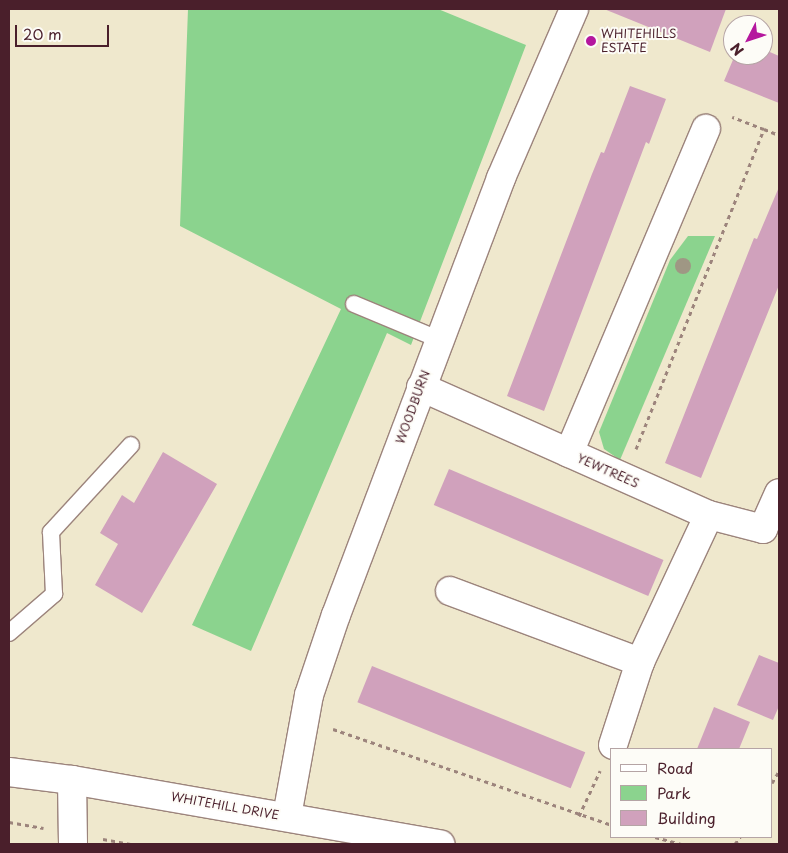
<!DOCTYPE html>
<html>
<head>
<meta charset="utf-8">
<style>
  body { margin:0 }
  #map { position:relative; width:788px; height:853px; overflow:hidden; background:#efe8cd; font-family:"Playpen Sans",sans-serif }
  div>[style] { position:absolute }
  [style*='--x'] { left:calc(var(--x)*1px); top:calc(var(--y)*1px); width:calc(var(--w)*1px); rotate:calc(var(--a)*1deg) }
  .green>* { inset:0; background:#8bd38e }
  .building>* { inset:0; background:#d0a1bc; transform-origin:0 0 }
  .path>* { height:3px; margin-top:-1.5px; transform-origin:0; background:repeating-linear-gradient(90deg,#9c847c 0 4px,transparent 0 8px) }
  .roads { filter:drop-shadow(1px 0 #9c847c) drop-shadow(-1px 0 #9c847c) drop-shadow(0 1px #9c847c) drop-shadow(0 -1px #9c847c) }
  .service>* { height:16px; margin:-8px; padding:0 8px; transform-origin:8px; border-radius:8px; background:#fff }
  .minor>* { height:28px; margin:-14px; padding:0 14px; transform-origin:14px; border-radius:14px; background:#fff }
  .tertiary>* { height:28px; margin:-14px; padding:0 14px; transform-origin:14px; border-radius:14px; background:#fff }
  .trees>* { width:16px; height:16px; margin:-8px; border-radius:50%; background:#9f9784 }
  .dots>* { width:14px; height:14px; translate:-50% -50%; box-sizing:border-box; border:2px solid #fdfcf7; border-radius:50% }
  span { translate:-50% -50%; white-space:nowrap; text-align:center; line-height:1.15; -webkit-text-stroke:4px #fdfcf7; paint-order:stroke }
  .poi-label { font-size:12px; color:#4a1f2b }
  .left { translate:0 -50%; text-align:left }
  .street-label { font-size:12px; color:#4a1f2b }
  .frame { position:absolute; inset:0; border:10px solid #4a1f2b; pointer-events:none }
  .legend { position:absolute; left:610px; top:748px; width:162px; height:90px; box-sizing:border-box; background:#fdfcf7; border:1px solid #b5a4a5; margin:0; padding:6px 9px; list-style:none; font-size:15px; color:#4a1f2b }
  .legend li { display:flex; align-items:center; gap:10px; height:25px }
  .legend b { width:25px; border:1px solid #b5a4a5 }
  .north { position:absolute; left:723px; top:15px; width:50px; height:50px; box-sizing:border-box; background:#fdfcf7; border:1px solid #b5a4a5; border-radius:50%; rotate:229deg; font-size:14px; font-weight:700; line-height:20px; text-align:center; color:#4a1f2b }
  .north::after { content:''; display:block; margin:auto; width:18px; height:22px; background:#b5179e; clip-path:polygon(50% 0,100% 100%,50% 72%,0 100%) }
  .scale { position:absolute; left:15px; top:25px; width:94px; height:22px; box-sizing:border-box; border:2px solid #4a1f2b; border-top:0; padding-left:6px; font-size:15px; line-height:18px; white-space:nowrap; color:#4a1f2b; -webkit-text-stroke:4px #fdfcf7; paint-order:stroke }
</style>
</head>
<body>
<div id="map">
  <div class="green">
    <i style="clip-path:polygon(188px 9px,438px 9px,526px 45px,411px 345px,387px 333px,251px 651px,192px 625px,341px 309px,180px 226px)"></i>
    <i style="clip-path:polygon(688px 236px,715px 236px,620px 460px,604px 449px,599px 432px,670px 260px)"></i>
  </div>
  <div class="building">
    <i style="clip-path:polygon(604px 9px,726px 9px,710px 52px)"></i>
    <i style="clip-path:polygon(763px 49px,779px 56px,779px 103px,724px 81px,735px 55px,763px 55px)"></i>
    <i style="clip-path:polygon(630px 86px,666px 99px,649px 144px,646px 142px,544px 411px,507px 396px,592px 174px,601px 152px,604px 153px)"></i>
    <i style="clip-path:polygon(779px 187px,779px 285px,701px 478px,665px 463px,754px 238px,757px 239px)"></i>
    <i style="clip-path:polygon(163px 452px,217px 484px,142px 613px,95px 585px,118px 544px,100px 533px,122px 495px,134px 503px)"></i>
    <i style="left:449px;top:469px;width:233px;height:39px;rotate:23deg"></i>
    <i style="clip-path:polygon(759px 655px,779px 663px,779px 706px,773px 720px,737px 705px)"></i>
    <i style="left:372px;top:666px;width:230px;height:39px;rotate:22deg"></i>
    <i style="clip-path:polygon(714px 707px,750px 722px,739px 749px,697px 749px)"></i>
  </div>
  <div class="path">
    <i style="--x:764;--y:129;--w:16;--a:22"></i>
    <i style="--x:636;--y:449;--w:345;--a:-68.2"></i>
    <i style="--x:764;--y:129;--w:34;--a:-159"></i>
    <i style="--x:333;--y:729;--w:295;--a:19"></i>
    <i style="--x:772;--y:783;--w:14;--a:-60"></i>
    <i style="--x:579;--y:816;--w:50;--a:-65"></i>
    <i style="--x:9;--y:822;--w:35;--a:10"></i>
    <i style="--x:655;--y:837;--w:27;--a:15"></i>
    <i style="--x:103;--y:839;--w:28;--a:10"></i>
    <i style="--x:735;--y:844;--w:9;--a:-54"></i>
  </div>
  <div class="roads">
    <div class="service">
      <i style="--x:354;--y:304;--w:91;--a:22.6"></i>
      <i style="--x:9;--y:633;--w:60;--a:-40.9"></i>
      <i style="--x:54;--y:594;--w:62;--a:-92.8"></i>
      <i style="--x:51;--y:532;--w:118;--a:-47.4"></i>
    </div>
    <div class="minor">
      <i style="--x:421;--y:387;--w:315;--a:24"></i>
      <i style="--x:709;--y:515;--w:56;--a:14.5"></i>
      <i style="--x:763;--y:529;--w:39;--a:-66"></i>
      <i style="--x:569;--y:453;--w:352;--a:-67.1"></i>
      <i style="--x:450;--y:591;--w:203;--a:20.5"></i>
      <i style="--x:613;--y:745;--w:87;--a:-72"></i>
      <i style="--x:640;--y:662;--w:162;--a:-64.9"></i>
      <i style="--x:72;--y:780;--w:64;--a:89.1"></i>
      <i style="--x:287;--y:816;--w:123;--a:-79.7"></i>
      <i style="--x:309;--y:695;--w:84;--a:-71.4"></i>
      <i style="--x:336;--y:615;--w:467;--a:-69.3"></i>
      <i style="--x:501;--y:178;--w:184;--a:-66.6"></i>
    </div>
    <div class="tertiary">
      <i style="--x:9;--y:772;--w:64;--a:7.2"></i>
      <i style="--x:72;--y:780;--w:374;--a:9.9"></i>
    </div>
  </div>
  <div class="trees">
    <i style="left:683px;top:266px"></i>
  </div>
  <div class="dots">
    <i style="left:591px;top:41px;background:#b5179e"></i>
  </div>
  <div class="poi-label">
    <span class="left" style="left:601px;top:41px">WHITEHILLS<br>ESTATE</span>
  </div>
  <div class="street-label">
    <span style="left:413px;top:407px;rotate:-70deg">WOODBURN</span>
    <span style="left:608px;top:471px;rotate:24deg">YEWTREES</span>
    <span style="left:225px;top:806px;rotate:10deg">WHITEHILL DRIVE</span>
  </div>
  <div class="frame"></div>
  <ul class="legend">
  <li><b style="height:6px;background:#fff"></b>Road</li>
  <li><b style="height:14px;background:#8bd38e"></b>Park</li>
  <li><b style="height:14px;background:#d0a1bc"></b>Building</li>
  </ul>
  <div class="north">N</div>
  <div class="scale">20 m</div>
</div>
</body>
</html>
